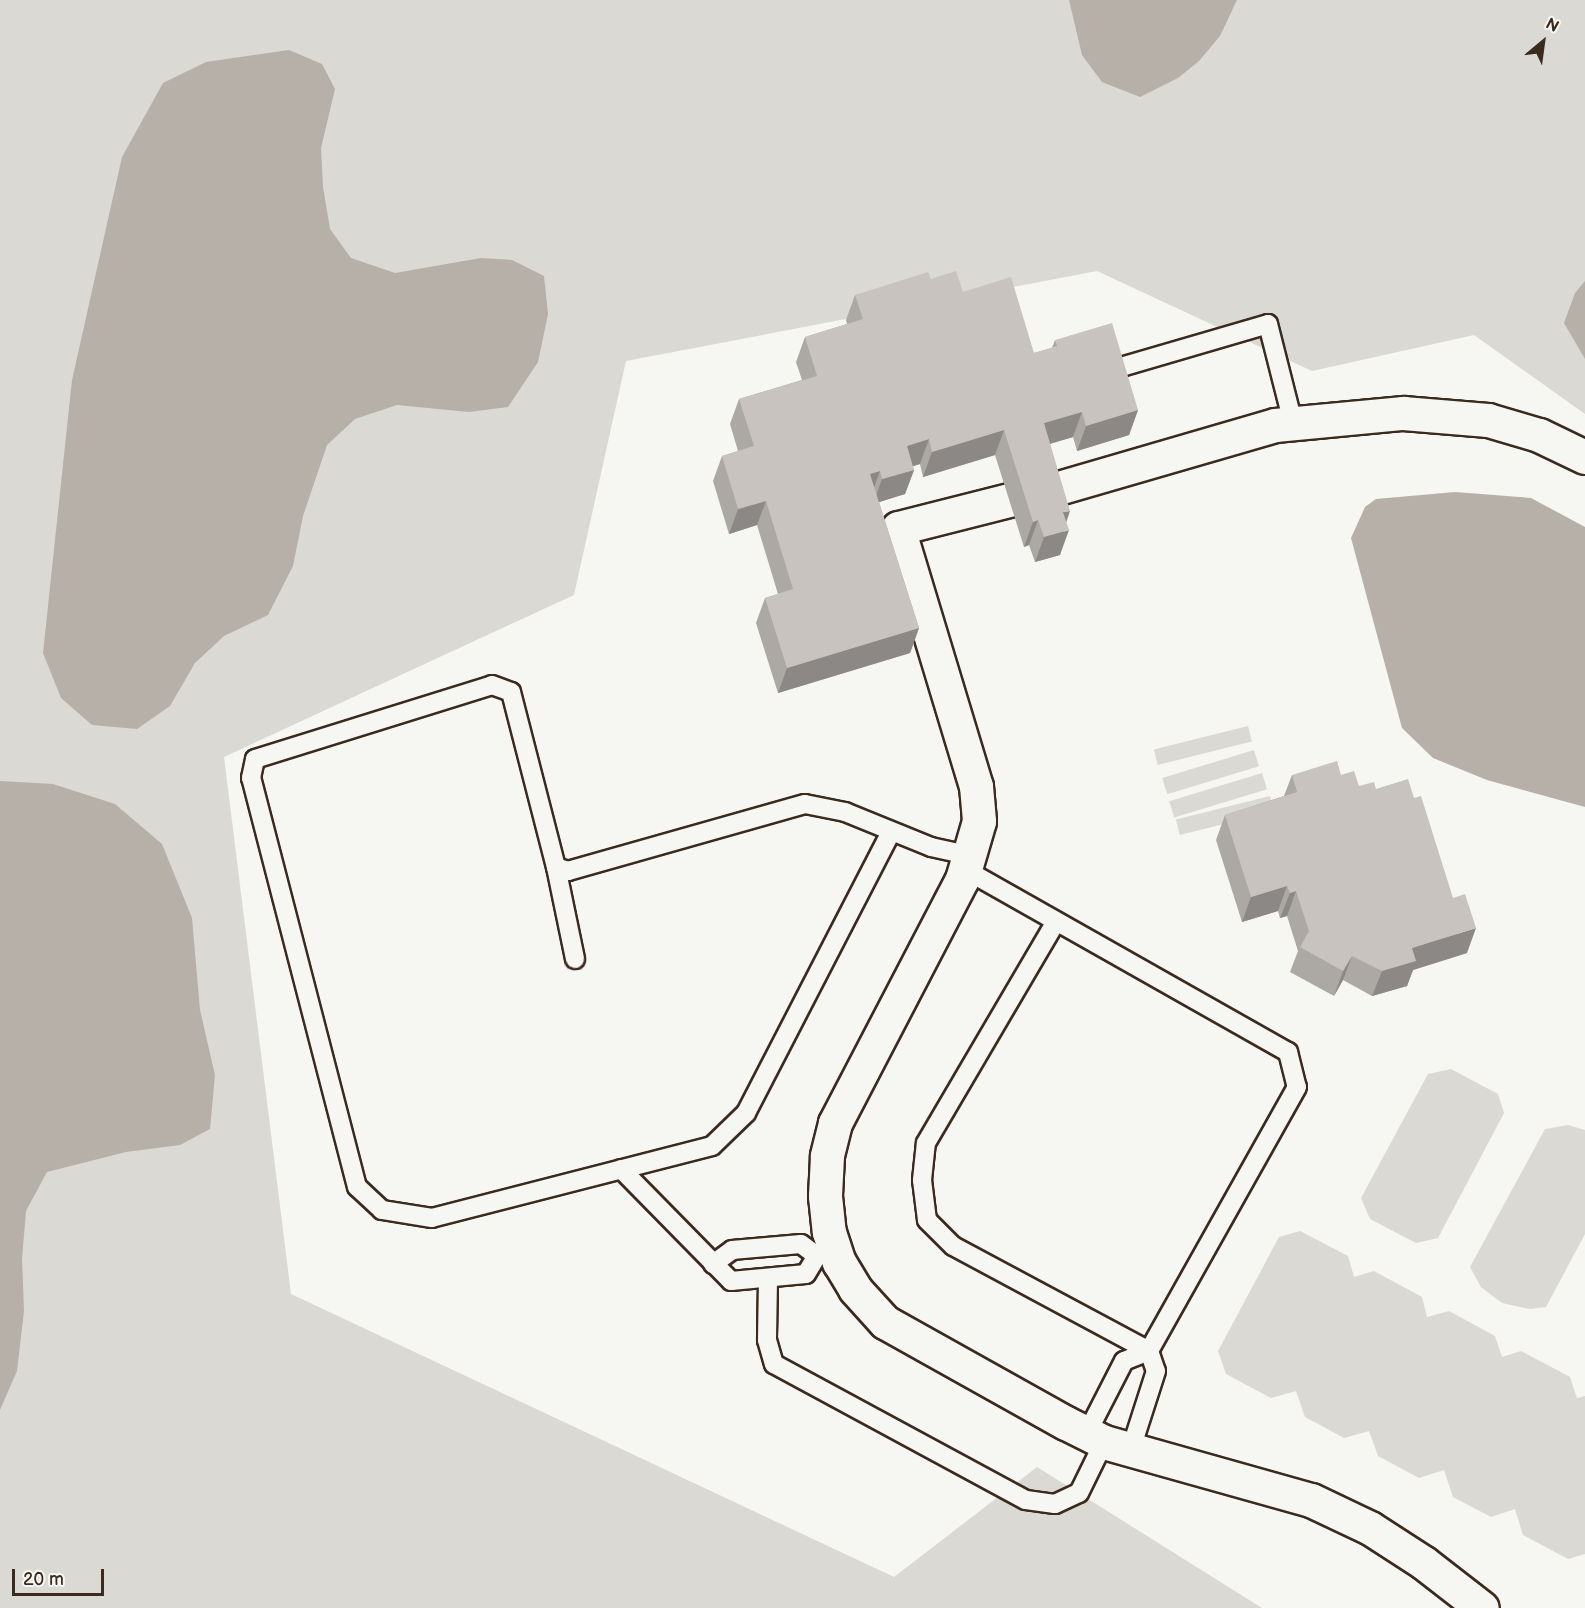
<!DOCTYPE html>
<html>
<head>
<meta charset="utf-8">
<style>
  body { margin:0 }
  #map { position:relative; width:1585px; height:1608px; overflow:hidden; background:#f6f6f2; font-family:"Balsamiq Sans",sans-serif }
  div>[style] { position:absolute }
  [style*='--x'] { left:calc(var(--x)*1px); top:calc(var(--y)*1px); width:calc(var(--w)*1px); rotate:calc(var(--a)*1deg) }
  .green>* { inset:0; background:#dad9d3; transform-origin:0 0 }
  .water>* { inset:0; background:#b6b0a9 }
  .roads { filter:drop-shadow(2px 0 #3b2a1e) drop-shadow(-2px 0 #3b2a1e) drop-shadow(0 2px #3b2a1e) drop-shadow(0 -2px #3b2a1e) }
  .lane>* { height:18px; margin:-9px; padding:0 9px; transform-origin:9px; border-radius:9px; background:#f6f6f2 }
  .street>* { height:33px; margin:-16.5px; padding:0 16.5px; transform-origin:16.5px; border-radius:16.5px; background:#f6f6f2 }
  .wall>* { inset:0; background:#aca8a3 }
  .shaded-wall>* { inset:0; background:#8c8885 }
  .building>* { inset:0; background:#c8c3be }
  span { translate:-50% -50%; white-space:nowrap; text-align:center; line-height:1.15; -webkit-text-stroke:5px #f6f6f2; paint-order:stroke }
  .north { position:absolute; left:1513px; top:12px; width:60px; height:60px; -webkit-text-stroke:4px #f6f6f2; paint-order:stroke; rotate:29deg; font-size:16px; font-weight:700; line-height:24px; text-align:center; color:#3b2a1e }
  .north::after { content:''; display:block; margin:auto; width:21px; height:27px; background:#3b2a1e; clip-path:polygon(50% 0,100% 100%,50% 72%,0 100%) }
  .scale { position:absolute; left:12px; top:1569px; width:92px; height:27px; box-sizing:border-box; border:3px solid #3b2a1e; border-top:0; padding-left:8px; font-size:18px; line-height:21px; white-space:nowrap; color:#3b2a1e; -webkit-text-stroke:4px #f6f6f2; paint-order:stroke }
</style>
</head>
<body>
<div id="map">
  <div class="green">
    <i style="clip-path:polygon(0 0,1585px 0,1585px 414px,1474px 335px,1312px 371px,1097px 271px,626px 361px,574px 595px,224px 757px,291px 1294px,894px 1577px,1037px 1467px,1262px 1608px,0 1608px)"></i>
    <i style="left:1248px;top:726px;width:16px;height:97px;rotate:76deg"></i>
    <i style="left:1254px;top:750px;width:17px;height:96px;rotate:73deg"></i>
    <i style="left:1262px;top:773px;width:17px;height:97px;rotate:73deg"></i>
    <i style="left:1270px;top:796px;width:16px;height:97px;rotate:76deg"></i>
    <i style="clip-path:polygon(1451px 1069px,1498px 1094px,1504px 1113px,1438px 1238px,1416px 1243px,1370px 1219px,1361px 1198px,1428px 1074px)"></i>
    <i style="clip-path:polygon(1568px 1125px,1585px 1130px,1585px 1234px,1546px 1307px,1530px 1309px,1502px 1303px,1481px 1287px,1470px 1267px,1545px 1129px)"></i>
    <i style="clip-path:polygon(1300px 1231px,1348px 1256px,1354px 1277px,1374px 1271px,1422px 1297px,1427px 1317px,1449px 1311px,1495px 1336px,1502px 1357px,1521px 1351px,1570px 1377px,1577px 1398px,1585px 1396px,1585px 1554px,1568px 1559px,1523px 1535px,1515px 1509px,1491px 1517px,1453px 1497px,1444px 1470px,1419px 1478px,1378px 1456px,1369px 1431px,1344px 1438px,1305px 1417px,1296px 1391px,1271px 1398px,1226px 1374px,1218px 1351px,1279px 1237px)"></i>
  </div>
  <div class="water">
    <i style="clip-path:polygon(1069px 0,1237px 0,1220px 36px,1199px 61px,1178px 78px,1140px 97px,1102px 82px,1082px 55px)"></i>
    <i style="clip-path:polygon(289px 50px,322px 64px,335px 89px,321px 148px,323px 187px,330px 229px,351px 258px,395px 273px,481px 258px,512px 260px,544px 276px,548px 314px,538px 362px,508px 407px,469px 412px,397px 405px,355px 419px,327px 445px,303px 516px,293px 566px,268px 615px,224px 636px,195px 663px,170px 706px,137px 729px,92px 725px,61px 698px,43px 653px,72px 380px,122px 157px,163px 83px,206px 62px)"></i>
    <i style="clip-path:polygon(1585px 281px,1585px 359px,1564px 323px,1575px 293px)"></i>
    <i style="clip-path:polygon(1455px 492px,1531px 498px,1585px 527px,1585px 807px,1487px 780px,1433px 758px,1402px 728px,1351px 538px,1365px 507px,1376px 499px)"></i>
    <i style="clip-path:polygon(0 781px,53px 784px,115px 804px,162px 844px,192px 918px,200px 1010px,215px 1075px,210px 1129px,180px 1145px,126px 1152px,47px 1172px,26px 1211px,22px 1259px,24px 1311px,17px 1371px,0 1410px)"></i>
  </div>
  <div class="roads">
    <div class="lane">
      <i style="--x:1121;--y:367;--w:153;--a:-16.3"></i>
      <i style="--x:1268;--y:324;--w:102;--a:75.8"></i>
      <i style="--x:891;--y:832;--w:316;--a:117.3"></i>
      <i style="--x:746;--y:1113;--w:47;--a:135.9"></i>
      <i style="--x:712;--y:1146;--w:289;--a:165.6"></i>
      <i style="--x:432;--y:1218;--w:51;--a:-170.9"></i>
      <i style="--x:382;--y:1210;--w:34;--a:-137"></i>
      <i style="--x:357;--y:1187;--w:423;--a:-104.5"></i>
      <i style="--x:251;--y:778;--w:19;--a:-78"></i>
      <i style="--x:255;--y:759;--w:248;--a:-17.3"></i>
      <i style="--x:492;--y:685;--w:20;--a:20"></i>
      <i style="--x:511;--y:692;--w:181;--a:75.6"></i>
      <i style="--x:556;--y:867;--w:13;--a:18"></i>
      <i style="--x:568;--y:871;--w:246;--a:-15.8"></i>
      <i style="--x:805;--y:804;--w:41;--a:11.3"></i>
      <i style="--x:845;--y:812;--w:93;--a:22.1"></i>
      <i style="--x:931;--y:847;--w:42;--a:12.4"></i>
      <i style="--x:556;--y:867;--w:94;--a:78.3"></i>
      <i style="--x:966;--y:870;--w:370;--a:29.5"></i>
      <i style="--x:1288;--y:1052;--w:36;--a:76"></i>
      <i style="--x:1297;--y:1087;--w:303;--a:119.3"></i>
      <i style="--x:1149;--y:1351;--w:222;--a:-151.8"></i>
      <i style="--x:953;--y:1246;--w:37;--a:-135"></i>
      <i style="--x:927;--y:1220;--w:40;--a:-97.1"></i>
      <i style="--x:922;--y:1180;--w:37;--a:-84"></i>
      <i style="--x:926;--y:1143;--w:257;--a:-59.6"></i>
      <i style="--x:621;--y:1169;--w:157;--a:45.5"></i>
      <i style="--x:731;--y:1281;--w:75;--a:-5.3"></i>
      <i style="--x:806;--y:1274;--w:21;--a:-59"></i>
      <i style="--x:817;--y:1256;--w:21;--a:-14"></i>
      <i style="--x:713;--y:1264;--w:24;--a:-36"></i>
      <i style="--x:732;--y:1250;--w:69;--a:-5"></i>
      <i style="--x:801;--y:1244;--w:20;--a:37"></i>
      <i style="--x:768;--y:1280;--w:60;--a:91"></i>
      <i style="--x:767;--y:1340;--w:25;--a:74"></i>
      <i style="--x:774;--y:1364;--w:286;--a:28.4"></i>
      <i style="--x:1026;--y:1500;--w:29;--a:8"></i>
      <i style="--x:1055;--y:1504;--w:26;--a:-25"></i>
      <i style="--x:1079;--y:1493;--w:57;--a:-63.9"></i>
      <i style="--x:1087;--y:1433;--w:81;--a:-62.8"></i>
      <i style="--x:1124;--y:1361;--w:27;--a:-22"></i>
      <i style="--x:1149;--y:1351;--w:21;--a:71"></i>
      <i style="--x:1156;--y:1371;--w:82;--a:107.8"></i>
    </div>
    <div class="street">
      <i style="--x:1048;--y:491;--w:236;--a:-16.2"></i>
      <i style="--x:1275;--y:425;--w:129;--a:-5.4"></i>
      <i style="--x:1403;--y:413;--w:85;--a:4.7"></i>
      <i style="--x:1488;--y:420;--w:53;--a:16.4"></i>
      <i style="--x:1539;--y:435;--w:51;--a:25.6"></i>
      <i style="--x:1009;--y:500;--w:114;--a:165.8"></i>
      <i style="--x:898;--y:528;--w:270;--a:73.2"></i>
      <i style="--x:976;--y:786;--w:35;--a:85"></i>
      <i style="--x:979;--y:821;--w:60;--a:106.3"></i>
      <i style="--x:962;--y:879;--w:275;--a:117.5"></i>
      <i style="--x:835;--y:1123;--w:34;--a:104"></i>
      <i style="--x:827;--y:1156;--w:40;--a:92.9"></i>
      <i style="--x:825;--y:1196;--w:36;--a:84"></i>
      <i style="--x:829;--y:1232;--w:32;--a:72"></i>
      <i style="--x:839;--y:1262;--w:31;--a:59"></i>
      <i style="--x:855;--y:1289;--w:45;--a:47.7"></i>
      <i style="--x:885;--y:1322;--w:207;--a:29.2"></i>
      <i style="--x:1066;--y:1423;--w:42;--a:26.6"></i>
      <i style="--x:1104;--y:1442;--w:215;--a:15.7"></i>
      <i style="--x:1311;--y:1500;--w:65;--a:25.4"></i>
      <i style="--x:1370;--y:1528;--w:64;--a:32.9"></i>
      <i style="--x:1424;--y:1563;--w:73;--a:37.8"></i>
    </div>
  </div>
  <div class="wall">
    <i style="clip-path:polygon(931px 279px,963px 292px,1034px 353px,1052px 348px,1055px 340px,1138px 410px,1129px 435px,1077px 451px,1073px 437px,1050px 444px,1066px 522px,1060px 555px,1035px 562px,1029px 545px,1024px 547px,995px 455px,923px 477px,920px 464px,913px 466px,914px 470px,905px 494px,879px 502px,919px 628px,910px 653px,778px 693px,756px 623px,765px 598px,778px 594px,757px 525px,729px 534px,713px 481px,722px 456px,738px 451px,730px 424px,739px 399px,802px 380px,796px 362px,805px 337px,847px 324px,846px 320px,855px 295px)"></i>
    <i style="clip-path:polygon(1292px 775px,1341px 775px,1359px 786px,1376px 789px,1467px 953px,1413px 970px,1407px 986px,1372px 996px,1343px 980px,1334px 996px,1290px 972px,1298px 951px,1287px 916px,1280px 918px,1278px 911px,1242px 922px,1216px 840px,1225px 815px,1284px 796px)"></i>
  </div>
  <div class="shaded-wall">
    <i style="clip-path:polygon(1138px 410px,1129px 435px,1077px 451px,1086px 426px)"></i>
    <i style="clip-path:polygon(1082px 412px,1073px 437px,1035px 448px,1044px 423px)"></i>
    <i style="clip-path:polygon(1004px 430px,995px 455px,923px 477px,932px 452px)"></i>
    <i style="clip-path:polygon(929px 439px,920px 464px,898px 471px,907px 446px)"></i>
    <i style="clip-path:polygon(914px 470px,905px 494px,873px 504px,882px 479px)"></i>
    <i style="clip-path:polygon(880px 471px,871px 496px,870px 474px)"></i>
    <i style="clip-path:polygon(766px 501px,757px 525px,729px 534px,738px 509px)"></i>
    <i style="clip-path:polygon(1070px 511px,1063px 532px,1069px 530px,1060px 555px,1035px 562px,1044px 537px,1063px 512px)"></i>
    <i style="clip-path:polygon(1038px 520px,1029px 545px,1024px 547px,1033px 522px)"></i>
    <i style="clip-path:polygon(919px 628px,910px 653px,778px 693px,787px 668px)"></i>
    <i style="clip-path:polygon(1287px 886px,1278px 911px,1242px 922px,1251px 897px)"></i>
    <i style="clip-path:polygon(1296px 891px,1287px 916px,1280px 918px,1290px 893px)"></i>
    <i style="clip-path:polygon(1476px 928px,1467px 953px,1413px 970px,1407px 986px,1372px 996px,1382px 971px,1412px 948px)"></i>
    <i style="clip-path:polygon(1352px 956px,1343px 980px,1334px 996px,1343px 971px)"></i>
  </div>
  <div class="building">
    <i style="clip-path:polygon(956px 271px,963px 292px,1011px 277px,1034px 353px,1057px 346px,1055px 340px,1112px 323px,1138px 410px,1086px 426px,1082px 412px,1044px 423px,1070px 511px,1063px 512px,1069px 530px,1044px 537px,1038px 520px,1033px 522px,1004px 430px,932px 452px,929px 439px,907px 446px,914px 470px,882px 479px,880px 471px,870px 474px,919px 628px,787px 668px,765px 598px,793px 589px,766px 501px,738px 509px,722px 456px,754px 446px,739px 399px,817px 376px,805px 337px,863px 319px,855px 295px,928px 272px,931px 279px)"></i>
    <i style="clip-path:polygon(1337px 761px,1341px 775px,1354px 771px,1359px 786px,1374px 782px,1376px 789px,1408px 779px,1414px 798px,1421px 796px,1453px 898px,1465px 894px,1476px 928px,1412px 948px,1416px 961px,1382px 971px,1352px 956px,1343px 971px,1300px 947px,1309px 931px,1296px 891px,1290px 893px,1287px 886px,1251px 897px,1225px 815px,1297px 792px,1292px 775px)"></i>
  </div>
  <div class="north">N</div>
  <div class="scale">20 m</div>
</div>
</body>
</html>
